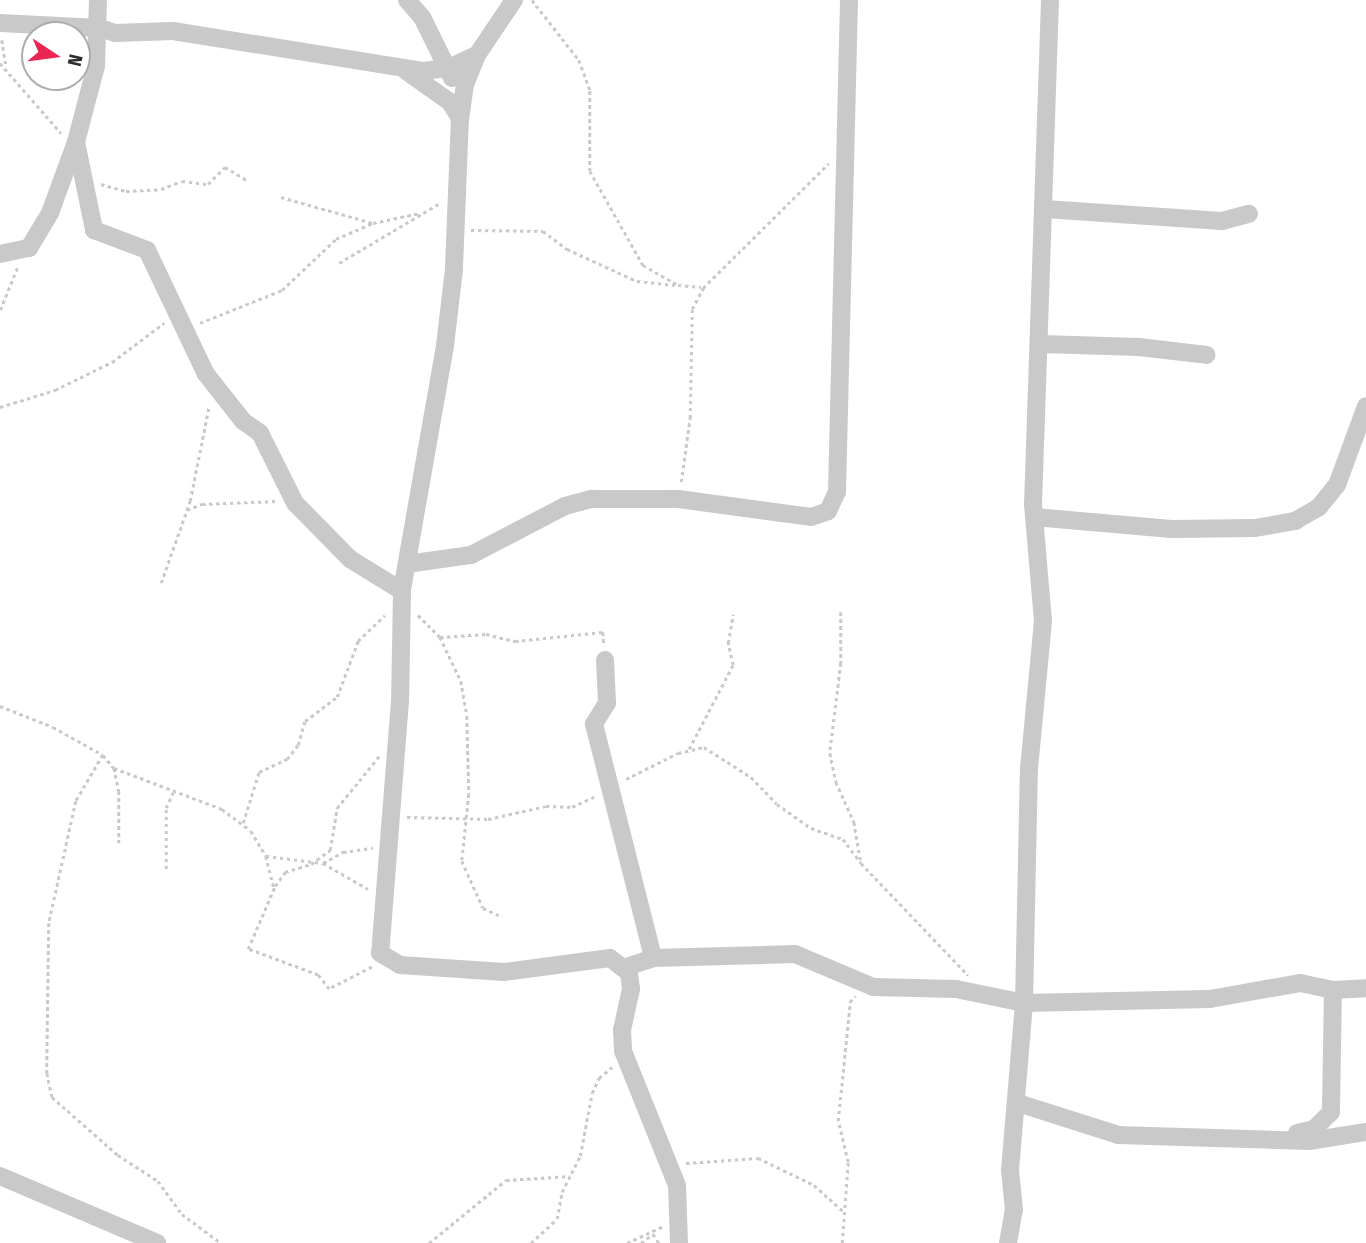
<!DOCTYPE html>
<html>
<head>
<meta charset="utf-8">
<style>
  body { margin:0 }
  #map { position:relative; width:1366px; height:1243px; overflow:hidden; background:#fff; font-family:"Fira Sans Condensed",sans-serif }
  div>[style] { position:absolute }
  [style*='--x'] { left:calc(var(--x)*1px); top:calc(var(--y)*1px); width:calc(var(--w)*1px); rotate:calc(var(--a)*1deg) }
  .path>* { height:2.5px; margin-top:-1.25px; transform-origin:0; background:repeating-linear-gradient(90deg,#c9c9c9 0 3.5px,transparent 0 7px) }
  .minor>* { height:18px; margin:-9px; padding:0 9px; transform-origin:9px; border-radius:9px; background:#c9c9c9 }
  span { translate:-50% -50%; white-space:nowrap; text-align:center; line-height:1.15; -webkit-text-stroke:7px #fff; paint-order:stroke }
  .north { position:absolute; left:21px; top:21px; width:70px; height:70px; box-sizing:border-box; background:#fff; border:2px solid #ababab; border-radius:50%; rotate:103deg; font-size:19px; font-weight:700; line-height:28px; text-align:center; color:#2c2c2c }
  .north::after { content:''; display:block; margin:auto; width:24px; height:32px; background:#ed2553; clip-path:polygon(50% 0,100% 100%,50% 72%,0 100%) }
</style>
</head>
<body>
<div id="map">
  <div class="path">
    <i style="--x:532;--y:0;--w:76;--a:51.9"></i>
    <i style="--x:579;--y:60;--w:33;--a:70"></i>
    <i style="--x:590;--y:91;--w:80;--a:90"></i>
    <i style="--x:590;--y:171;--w:108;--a:60.6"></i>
    <i style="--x:643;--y:265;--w:40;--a:29.7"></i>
    <i style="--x:678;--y:285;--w:23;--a:5"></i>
    <i style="--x:2;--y:40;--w:24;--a:81"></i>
    <i style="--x:0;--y:63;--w:93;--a:48.9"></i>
    <i style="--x:101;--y:184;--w:26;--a:16"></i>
    <i style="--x:126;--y:191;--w:35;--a:-3"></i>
    <i style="--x:161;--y:189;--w:22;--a:-21"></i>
    <i style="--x:182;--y:181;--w:26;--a:7"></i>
    <i style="--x:208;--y:184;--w:24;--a:-45"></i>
    <i style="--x:225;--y:167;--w:27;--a:31"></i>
    <i style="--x:281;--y:197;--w:96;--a:15.8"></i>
    <i style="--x:471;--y:230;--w:72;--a:0.8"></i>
    <i style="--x:543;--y:231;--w:30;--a:37"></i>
    <i style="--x:567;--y:249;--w:77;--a:24.6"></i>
    <i style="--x:637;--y:281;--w:38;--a:6"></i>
    <i style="--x:339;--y:263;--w:117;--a:-30.7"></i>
    <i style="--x:0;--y:310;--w:48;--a:-67.8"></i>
    <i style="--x:200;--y:323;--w:88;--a:-21.9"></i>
    <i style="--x:282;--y:290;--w:74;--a:-43.4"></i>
    <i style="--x:336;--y:239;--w:40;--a:-23.4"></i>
    <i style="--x:373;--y:223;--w:48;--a:-12"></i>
    <i style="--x:0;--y:407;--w:58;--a:-17.2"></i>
    <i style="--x:55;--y:390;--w:64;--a:-26.2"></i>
    <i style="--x:112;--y:362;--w:65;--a:-36.9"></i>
    <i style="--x:681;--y:482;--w:65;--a:-82"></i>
    <i style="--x:690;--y:418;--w:109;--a:-88.9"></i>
    <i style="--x:692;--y:309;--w:24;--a:-62"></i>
    <i style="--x:703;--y:288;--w:177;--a:-44.8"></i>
    <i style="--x:187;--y:510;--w:16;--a:-22"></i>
    <i style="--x:202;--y:504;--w:75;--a:-2.3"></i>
    <i style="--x:161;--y:583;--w:87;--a:-70.5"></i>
    <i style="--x:190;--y:501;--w:97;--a:-78.7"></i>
    <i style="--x:841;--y:612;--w:51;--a:90"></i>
    <i style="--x:841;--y:663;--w:91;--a:97"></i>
    <i style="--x:830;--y:753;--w:30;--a:78"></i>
    <i style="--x:836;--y:782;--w:44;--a:65.8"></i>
    <i style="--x:854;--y:822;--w:42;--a:80.3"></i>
    <i style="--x:861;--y:863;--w:155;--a:46.3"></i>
    <i style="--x:418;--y:615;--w:31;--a:45"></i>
    <i style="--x:440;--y:637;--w:46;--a:-3.7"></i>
    <i style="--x:486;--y:634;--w:30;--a:14"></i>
    <i style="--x:515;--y:641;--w:88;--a:-5.8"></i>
    <i style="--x:603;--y:632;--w:14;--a:86"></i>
    <i style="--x:440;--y:637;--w:49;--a:64.5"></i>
    <i style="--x:461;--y:681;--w:36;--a:80"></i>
    <i style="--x:467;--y:716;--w:78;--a:88.5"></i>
    <i style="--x:469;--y:794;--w:67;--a:96"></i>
    <i style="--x:462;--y:861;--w:51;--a:65.9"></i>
    <i style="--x:483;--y:908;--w:19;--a:25"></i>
    <i style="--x:0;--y:706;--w:57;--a:21.6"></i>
    <i style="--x:53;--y:727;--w:57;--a:29.2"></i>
    <i style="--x:103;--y:755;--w:17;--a:50"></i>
    <i style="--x:114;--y:768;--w:116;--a:20.8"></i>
    <i style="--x:222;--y:809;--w:36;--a:37"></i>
    <i style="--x:251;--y:831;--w:29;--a:59"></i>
    <i style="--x:266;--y:856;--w:57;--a:7"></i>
    <i style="--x:323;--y:863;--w:52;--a:30"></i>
    <i style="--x:689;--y:749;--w:95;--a:-62.4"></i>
    <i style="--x:733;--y:665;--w:23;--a:-103"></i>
    <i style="--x:728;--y:643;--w:29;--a:-80"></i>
    <i style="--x:103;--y:755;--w:53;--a:120.4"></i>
    <i style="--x:76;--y:801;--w:125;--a:102.5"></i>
    <i style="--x:49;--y:923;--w:150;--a:90.8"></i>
    <i style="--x:47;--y:1073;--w:25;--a:78"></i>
    <i style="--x:52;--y:1097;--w:88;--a:41.3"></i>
    <i style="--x:118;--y:1155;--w:48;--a:33"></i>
    <i style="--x:158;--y:1181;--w:41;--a:54"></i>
    <i style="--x:182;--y:1214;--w:49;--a:36.6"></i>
    <i style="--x:114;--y:768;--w:24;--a:78"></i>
    <i style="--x:119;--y:791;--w:52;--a:90"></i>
    <i style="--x:626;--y:779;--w:58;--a:-26.6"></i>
    <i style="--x:678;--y:753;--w:27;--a:-13"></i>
    <i style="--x:704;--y:747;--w:56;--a:32.6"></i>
    <i style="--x:751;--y:777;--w:37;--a:46"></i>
    <i style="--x:777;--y:804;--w:42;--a:35.2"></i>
    <i style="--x:811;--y:828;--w:34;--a:19"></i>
    <i style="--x:843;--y:839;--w:30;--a:53"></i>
    <i style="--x:407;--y:817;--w:81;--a:1.4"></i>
    <i style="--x:488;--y:819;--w:59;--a:-12.6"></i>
    <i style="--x:546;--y:806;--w:26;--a:2"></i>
    <i style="--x:572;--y:807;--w:26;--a:-25"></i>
    <i style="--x:243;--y:823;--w:53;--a:-72.6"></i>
    <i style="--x:259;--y:772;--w:31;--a:-25"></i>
    <i style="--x:287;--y:759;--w:18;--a:-52"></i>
    <i style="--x:298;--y:745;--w:25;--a:-74"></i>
    <i style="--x:305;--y:721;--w:40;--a:-37"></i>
    <i style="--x:337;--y:697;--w:60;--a:-69.4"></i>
    <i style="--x:358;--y:641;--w:37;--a:-44"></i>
    <i style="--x:266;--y:856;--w:32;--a:76"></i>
    <i style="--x:323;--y:863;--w:23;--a:-29"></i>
    <i style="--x:343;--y:852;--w:30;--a:-8"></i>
    <i style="--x:166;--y:869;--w:61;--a:-90"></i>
    <i style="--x:166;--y:808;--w:17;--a:-66"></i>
    <i style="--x:372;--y:967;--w:48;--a:152.9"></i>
    <i style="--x:329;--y:989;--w:18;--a:-128"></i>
    <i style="--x:318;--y:975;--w:75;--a:-159.6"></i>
    <i style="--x:248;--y:949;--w:69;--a:-66.8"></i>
    <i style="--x:275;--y:886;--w:17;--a:-54"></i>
    <i style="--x:285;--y:872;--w:27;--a:-17"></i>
    <i style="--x:311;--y:864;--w:24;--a:-36"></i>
    <i style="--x:330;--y:850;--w:43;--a:-80.5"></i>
    <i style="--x:337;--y:808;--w:68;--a:-50.9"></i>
    <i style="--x:686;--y:1163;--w:72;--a:-4"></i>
    <i style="--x:758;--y:1158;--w:62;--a:25.7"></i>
    <i style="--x:814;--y:1185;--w:40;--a:42"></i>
    <i style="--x:429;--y:1243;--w:99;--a:-39.3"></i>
    <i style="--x:506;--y:1180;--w:64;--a:-3.6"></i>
    <i style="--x:531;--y:1243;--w:35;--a:-43"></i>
    <i style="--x:557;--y:1219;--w:27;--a:-80"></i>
    <i style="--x:562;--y:1192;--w:40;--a:-63.4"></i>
    <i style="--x:580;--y:1156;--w:64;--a:-79.2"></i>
    <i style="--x:592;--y:1093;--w:17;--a:-65"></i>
    <i style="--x:599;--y:1078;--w:17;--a:-40"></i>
    <i style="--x:627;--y:1243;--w:40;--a:-25"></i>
    <i style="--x:641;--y:1243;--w:15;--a:-37"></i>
    <i style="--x:653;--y:1234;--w:11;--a:56"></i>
    <i style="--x:842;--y:1243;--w:81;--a:-85.8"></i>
    <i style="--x:848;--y:1162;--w:42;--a:-103.7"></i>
    <i style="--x:838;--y:1121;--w:120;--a:-84.2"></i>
    <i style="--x:850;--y:1002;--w:8;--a:-50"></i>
  </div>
  <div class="minor">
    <i style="--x:407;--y:0;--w:23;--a:49"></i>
    <i style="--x:422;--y:17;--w:68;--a:63.8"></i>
    <i style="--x:514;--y:0;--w:66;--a:123.9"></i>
    <i style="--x:477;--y:55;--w:31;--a:112"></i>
    <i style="--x:465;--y:84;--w:34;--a:98"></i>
    <i style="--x:460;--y:118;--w:151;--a:92.3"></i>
    <i style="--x:454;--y:269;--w:78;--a:96.7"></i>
    <i style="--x:445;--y:346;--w:249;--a:100"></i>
    <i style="--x:402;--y:591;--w:110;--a:91"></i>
    <i style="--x:400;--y:701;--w:253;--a:94.5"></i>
    <i style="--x:380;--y:953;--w:23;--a:31"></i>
    <i style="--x:400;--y:965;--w:104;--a:3.9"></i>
    <i style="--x:504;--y:972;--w:107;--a:-7.5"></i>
    <i style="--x:610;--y:958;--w:16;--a:38"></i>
    <i style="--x:623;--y:968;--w:32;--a:-18"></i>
    <i style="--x:653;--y:958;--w:142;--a:-1.6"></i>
    <i style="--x:795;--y:954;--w:85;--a:22.9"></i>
    <i style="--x:873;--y:987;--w:83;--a:1.4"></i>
    <i style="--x:956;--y:989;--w:69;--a:11.6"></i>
    <i style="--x:1024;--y:1003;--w:186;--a:-1.2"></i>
    <i style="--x:1210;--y:999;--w:91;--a:-10.1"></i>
    <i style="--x:1300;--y:983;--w:34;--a:12"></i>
    <i style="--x:1333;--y:990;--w:33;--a:-3"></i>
    <i style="--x:0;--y:23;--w:100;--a:2.9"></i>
    <i style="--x:100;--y:28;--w:16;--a:18"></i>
    <i style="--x:115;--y:33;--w:58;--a:-2"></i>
    <i style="--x:173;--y:31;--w:254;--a:9.1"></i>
    <i style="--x:424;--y:71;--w:27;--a:-8"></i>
    <i style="--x:451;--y:67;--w:29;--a:-25"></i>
    <i style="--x:406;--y:71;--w:54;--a:35.2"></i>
    <i style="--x:450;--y:102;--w:19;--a:58"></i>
    <i style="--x:76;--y:142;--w:90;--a:78.4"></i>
    <i style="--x:94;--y:230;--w:57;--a:20.7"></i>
    <i style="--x:147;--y:250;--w:137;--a:64.6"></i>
    <i style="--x:206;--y:374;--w:60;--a:51.8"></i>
    <i style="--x:243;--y:421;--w:21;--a:35"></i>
    <i style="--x:260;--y:433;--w:78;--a:63.4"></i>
    <i style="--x:295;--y:503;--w:78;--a:45.5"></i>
    <i style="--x:350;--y:559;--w:61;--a:31.6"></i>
    <i style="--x:1045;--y:209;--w:177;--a:3.9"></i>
    <i style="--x:1222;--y:221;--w:28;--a:-15"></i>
    <i style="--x:0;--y:254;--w:30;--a:-12"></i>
    <i style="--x:29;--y:248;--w:41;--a:-59"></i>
    <i style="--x:50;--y:213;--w:76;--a:-69.9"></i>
    <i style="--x:76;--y:142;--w:79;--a:-75.3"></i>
    <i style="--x:96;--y:66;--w:66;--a:-88.3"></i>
    <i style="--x:1041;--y:344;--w:98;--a:1.8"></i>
    <i style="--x:1139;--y:347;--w:68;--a:6.7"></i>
    <i style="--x:1034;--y:517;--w:138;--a:5"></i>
    <i style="--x:1171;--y:529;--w:84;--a:-0.7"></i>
    <i style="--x:1255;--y:528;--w:41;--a:-9.9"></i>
    <i style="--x:1295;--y:521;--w:28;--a:-30"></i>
    <i style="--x:1319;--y:507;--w:28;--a:-51"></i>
    <i style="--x:1337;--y:485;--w:84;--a:-69.8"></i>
    <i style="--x:407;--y:564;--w:65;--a:-8"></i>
    <i style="--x:471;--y:555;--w:106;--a:-27.5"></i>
    <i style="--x:565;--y:506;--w:28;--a:-15"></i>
    <i style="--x:592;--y:499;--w:86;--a:0"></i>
    <i style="--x:678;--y:499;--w:134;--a:7.7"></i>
    <i style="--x:811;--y:517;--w:18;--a:-19"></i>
    <i style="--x:828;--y:511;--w:21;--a:-65"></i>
    <i style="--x:837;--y:492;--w:492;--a:-88.6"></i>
    <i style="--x:605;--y:660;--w:43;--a:87.3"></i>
    <i style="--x:607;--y:703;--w:25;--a:122"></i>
    <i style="--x:594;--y:724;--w:241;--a:75.8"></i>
    <i style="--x:623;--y:968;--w:5;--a:-11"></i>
    <i style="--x:628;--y:967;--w:22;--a:82"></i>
    <i style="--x:631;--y:989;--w:42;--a:102.4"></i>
    <i style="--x:622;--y:1030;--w:21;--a:87"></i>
    <i style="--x:623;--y:1051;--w:144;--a:68.1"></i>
    <i style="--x:677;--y:1185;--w:58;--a:88"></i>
    <i style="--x:1018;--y:1103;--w:105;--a:17.7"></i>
    <i style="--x:1118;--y:1135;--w:191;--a:1.8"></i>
    <i style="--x:1309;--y:1141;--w:58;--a:-9"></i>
    <i style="--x:1297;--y:1133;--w:17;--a:-13"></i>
    <i style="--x:1314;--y:1129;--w:24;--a:-45"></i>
    <i style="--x:1331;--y:1112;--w:122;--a:-89.1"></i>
    <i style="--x:0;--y:1176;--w:171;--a:23.1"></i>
    <i style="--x:1008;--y:1243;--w:34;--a:-80"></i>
    <i style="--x:1014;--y:1210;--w:40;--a:-95.7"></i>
    <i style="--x:1010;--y:1170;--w:168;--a:-85.2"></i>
    <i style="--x:1024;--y:1003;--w:234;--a:-88.8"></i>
    <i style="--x:1029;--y:769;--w:149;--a:-84.6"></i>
    <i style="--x:1043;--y:621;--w:116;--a:-94.9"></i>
    <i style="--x:1033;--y:505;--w:505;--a:-88.07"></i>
  </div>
  <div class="north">N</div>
</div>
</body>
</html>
